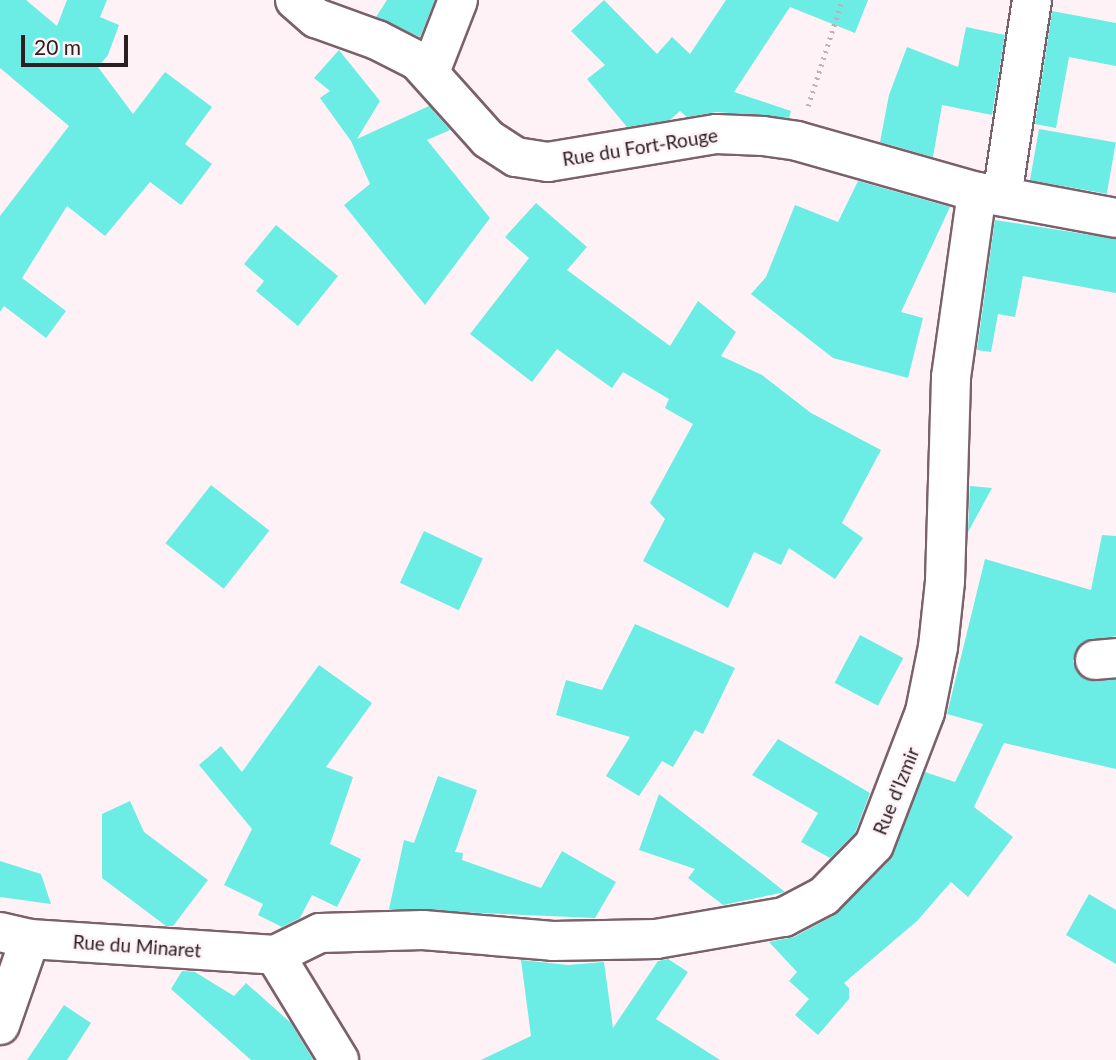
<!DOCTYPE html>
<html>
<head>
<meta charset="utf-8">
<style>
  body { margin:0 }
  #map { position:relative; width:1116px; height:1060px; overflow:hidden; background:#fef2f6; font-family:Lato,sans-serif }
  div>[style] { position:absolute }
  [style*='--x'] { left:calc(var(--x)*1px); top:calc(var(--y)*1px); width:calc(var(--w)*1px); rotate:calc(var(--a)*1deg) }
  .building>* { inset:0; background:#6bece4; transform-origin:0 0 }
  .path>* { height:4.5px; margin-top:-2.25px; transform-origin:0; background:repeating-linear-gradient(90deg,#bdb1b5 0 2px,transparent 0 7px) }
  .roads { filter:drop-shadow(2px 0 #7a616a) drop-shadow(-2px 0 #7a616a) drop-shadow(0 2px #7a616a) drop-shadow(0 -2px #7a616a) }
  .minor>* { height:38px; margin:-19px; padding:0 19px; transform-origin:19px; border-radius:19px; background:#fff }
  span { translate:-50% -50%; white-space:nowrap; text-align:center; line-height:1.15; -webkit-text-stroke:5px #fef2f6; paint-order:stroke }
  .street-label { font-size:19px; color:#2a2023 }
  .scale { position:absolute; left:21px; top:35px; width:107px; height:32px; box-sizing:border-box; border:4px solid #2a2023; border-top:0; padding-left:9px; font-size:21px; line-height:24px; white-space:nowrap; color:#2a2023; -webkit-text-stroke:5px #fef2f6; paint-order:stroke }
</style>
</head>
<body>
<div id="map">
  <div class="building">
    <i style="clip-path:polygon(0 0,26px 0,57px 26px,67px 0,107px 0,100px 17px,119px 25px,108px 55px,98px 67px,133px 114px,165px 72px,212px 107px,185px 144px,212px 164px,181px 205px,150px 182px,105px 236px,67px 206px,22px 278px,66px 311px,46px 338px,4px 306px,0 312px,0 216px,69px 126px,0 68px)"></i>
    <i style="clip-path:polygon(387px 0,435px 0,420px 37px,376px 17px)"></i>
    <i style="clip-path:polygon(604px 0,657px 54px,672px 37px,690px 54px,726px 0,868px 0,855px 33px,790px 7px,734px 92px,791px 111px,789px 118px,717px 112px,687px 117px,680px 111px,670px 120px,627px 127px,587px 79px,605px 65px,571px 31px)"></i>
    <i style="clip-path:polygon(1052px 11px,1116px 23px,1116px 66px,1069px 57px,1056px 128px,1035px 124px)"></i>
    <i style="clip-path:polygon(966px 27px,1005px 35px,992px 115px,942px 105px,933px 157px,880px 142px,889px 95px,907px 47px,958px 67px)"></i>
    <i style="clip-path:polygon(339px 50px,380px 101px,357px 139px,429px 106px,450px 130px,427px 140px,490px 218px,425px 305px,344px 205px,370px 184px,351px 141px,320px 98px,330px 91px,314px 78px)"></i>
    <i style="left:1039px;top:129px;width:78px;height:52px;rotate:10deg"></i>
    <i style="clip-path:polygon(858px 181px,950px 207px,901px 312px,923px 318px,908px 378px,833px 358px,751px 294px,766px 277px,795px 205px,838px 222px)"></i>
    <i style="clip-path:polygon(536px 203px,587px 247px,567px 270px,670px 346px,698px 301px,736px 332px,721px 356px,762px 375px,811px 413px,881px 450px,842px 523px,863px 538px,835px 579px,789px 548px,781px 565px,754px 552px,728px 608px,643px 561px,665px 519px,650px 503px,693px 424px,665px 408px,669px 399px,623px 372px,612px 388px,557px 349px,532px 382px,470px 334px,529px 258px,505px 237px)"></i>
    <i style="clip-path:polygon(995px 220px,1116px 239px,1116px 293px,1023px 276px,1015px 317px,998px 314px,991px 352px,977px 350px)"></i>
    <i style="clip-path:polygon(276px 225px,338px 276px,298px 326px,256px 291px,264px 281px,244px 264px)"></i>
    <i style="left:211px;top:485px;width:74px;height:74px;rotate:38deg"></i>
    <i style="clip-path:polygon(970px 486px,992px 488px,968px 532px)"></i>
    <i style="left:424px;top:531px;width:65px;height:57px;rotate:25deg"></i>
    <i style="clip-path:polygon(1102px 535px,1116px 536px,1116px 636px,1083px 642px,1073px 661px,1087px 680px,1116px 680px,1116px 769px,1004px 743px,974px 807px,1013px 837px,968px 897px,951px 882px,917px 921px,844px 983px,849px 988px,849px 999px,818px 1035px,795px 1015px,809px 999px,789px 981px,797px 972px,769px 942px,794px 937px,835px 915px,890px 860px,925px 772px,955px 782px,983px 724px,947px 714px,985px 559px,1091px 590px)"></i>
    <i style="clip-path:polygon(635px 624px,735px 668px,703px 734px,695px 730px,673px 767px,662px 761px,639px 796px,606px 776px,630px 737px,556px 715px,566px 680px,602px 690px)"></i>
    <i style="left:860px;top:635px;width:49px;height:54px;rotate:28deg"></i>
    <i style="clip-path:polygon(319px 665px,372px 703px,326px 767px,353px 777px,330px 844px,361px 859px,337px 907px,312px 895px,300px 918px,282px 927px,258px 915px,263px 904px,224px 885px,252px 829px,199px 765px,221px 746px,242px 772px)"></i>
    <i style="clip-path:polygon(778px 739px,870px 793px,855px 833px,830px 858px,801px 842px,818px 813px,752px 775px)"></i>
    <i style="clip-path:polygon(438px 776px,477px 790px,455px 852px,463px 853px,462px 860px,541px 888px,562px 851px,616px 882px,595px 918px,389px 909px,404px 840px,414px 843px)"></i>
    <i style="clip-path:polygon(659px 794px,765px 876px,785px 892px,723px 905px,688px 878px,695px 869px,639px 850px)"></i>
    <i style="clip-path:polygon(130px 801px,144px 832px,208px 880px,173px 926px,166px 926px,102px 878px,102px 814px)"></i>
    <i style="clip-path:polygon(0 861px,41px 874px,51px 904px,0 897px)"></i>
    <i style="clip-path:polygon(1089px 894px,1116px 910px,1116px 964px,1066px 935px)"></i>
    <i style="clip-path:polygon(668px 959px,688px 972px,656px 1019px,720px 1060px,481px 1060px,531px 1036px,521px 960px,568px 965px,604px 962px,613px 1028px,658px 961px)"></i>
    <i style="clip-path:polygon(182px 971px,195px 972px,234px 996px,246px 983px,291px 1023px,313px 1060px,251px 1060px,171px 989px)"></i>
    <i style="clip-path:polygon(64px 1005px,91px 1023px,67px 1060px,27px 1060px)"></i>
  </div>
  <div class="path">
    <i style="--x:808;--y:106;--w:111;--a:-72.2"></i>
  </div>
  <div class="roads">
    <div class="minor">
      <i style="--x:295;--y:0;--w:28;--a:41"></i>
      <i style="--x:316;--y:18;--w:65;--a:19.8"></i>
      <i style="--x:377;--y:40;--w:46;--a:27.1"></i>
      <i style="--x:418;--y:61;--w:105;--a:48.1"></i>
      <i style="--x:488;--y:139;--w:33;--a:33"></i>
      <i style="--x:516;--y:157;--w:32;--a:9"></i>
      <i style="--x:548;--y:162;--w:170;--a:-9.5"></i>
      <i style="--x:716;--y:134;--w:47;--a:2.4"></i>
      <i style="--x:763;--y:136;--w:34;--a:8"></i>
      <i style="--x:797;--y:141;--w:187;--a:15.8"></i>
      <i style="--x:977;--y:192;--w:141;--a:10.6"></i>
      <i style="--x:430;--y:72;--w:77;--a:-68.7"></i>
      <i style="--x:1002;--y:196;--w:198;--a:-81.3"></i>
      <i style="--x:1095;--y:660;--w:21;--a:-5"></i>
      <i style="--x:0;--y:932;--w:31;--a:13"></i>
      <i style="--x:30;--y:939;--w:246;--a:3.7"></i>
      <i style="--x:275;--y:955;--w:50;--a:-26.1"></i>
      <i style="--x:320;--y:933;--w:103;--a:-1.7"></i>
      <i style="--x:423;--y:930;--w:130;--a:4.8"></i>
      <i style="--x:553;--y:941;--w:103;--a:-1.1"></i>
      <i style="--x:656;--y:939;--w:130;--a:-9.8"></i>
      <i style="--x:784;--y:917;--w:45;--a:-27.7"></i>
      <i style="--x:824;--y:896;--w:71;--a:-45.6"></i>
      <i style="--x:874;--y:845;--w:142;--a:-69"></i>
      <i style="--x:925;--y:712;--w:66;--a:-78.7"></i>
      <i style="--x:938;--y:647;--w:66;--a:-83.9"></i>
      <i style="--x:945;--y:581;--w:204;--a:-88.3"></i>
      <i style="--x:951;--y:377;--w:187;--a:-82"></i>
      <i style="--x:275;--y:955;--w:123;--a:58.6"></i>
      <i style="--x:0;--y:1025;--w:91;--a:-70.8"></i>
    </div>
  </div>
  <div class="street-label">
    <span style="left:640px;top:147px;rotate:-9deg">Rue du Fort-Rouge</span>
    <span style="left:896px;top:791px;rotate:-68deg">Rue d'Izmir</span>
    <span style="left:137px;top:946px;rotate:4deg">Rue du Minaret</span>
  </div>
  <div class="scale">20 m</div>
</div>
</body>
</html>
